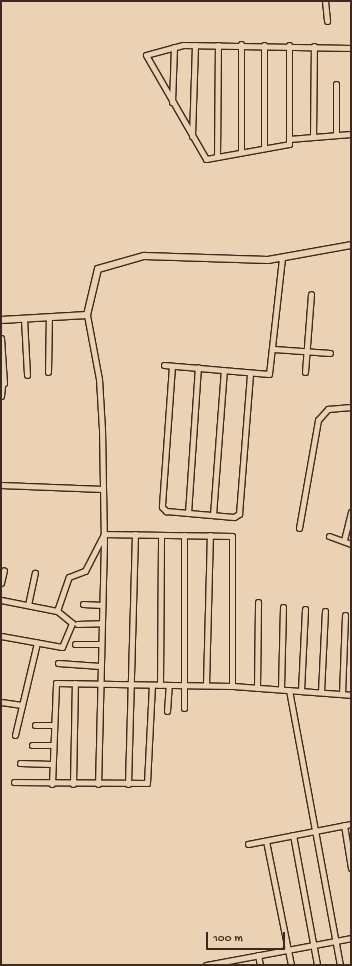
<!DOCTYPE html>
<html>
<head>
<meta charset="utf-8">
<style>
  body { margin:0 }
  #map { position:relative; width:352px; height:966px; overflow:hidden; background:#ecd2b4; font-family:"Gochi Hand",sans-serif }
  div>[style] { position:absolute }
  [style*='--x'] { left:calc(var(--x)*1px); top:calc(var(--y)*1px); width:calc(var(--w)*1px); rotate:calc(var(--a)*1deg) }
  .roads { filter:drop-shadow(1px 0 #3b2a1e) drop-shadow(-1px 0 #3b2a1e) drop-shadow(0 1px #3b2a1e) drop-shadow(0 -1px #3b2a1e) }
  .minor>* { height:5px; margin:-2.5px; padding:0 2.5px; transform-origin:2.5px; border-radius:2.5px; background:#ecd2b4 }
  .tertiary>* { height:6px; margin:-3px; padding:0 3px; transform-origin:3px; border-radius:3px; background:#ecd2b4 }
  span { translate:-50% -50%; white-space:nowrap; text-align:center; line-height:1.15; -webkit-text-stroke:3px #ecd2b4; paint-order:stroke }
  .frame { position:absolute; inset:0; border:2px solid #3b2a1e; pointer-events:none }
  .scale { position:absolute; left:206px; top:932px; width:79px; height:18px; box-sizing:border-box; border:2px solid #3b2a1e; border-top:0; padding-left:5px; font-size:12px; line-height:14px; white-space:nowrap; color:#3b2a1e; -webkit-text-stroke:3px #ecd2b4; paint-order:stroke }
</style>
</head>
<body>
<div id="map">
  <div class="roads">
    <div class="minor">
      <i style="--x:325;--y:1;--w:20;--a:84"></i>
      <i style="--x:289;--y:45;--w:94;--a:90"></i>
      <i style="--x:351;--y:48;--w:168;--a:-179"></i>
      <i style="--x:183;--y:45;--w:38;--a:165"></i>
      <i style="--x:146;--y:55;--w:120;--a:60"></i>
      <i style="--x:206;--y:159;--w:84;--a:-10.2"></i>
      <i style="--x:289;--y:144;--w:5;--a:-90"></i>
      <i style="--x:289;--y:139;--w:62;--a:-4.6"></i>
      <i style="--x:172;--y:102;--w:55;--a:-87.9"></i>
      <i style="--x:336;--y:135;--w:51;--a:-90"></i>
      <i style="--x:192;--y:136;--w:91;--a:-88.1"></i>
      <i style="--x:313;--y:137;--w:91;--a:-89.4"></i>
      <i style="--x:264;--y:148;--w:103;--a:-90"></i>
      <i style="--x:241;--y:152;--w:108;--a:-90"></i>
      <i style="--x:217;--y:157;--w:112;--a:-89.5"></i>
      <i style="--x:87;--y:315;--w:65;--a:79.4"></i>
      <i style="--x:99;--y:379;--w:50;--a:86.6"></i>
      <i style="--x:102;--y:429;--w:112;--a:89"></i>
      <i style="--x:104;--y:541;--w:243;--a:91.4"></i>
      <i style="--x:24;--y:319;--w:56;--a:86.9"></i>
      <i style="--x:1;--y:338;--w:45;--a:86.2"></i>
      <i style="--x:4;--y:383;--w:4;--a:135"></i>
      <i style="--x:274;--y:349;--w:56;--a:4.1"></i>
      <i style="--x:164;--y:365;--w:105;--a:4.9"></i>
      <i style="--x:269;--y:374;--w:116;--a:-83.6"></i>
      <i style="--x:172;--y:366;--w:141;--a:94.1"></i>
      <i style="--x:162;--y:507;--w:6;--a:45"></i>
      <i style="--x:166;--y:511;--w:68;--a:5"></i>
      <i style="--x:234;--y:517;--w:6;--a:-31"></i>
      <i style="--x:239;--y:514;--w:141;--a:-85.5"></i>
      <i style="--x:48;--y:372;--w:55;--a:-89"></i>
      <i style="--x:305;--y:372;--w:78;--a:-85.6"></i>
      <i style="--x:1;--y:396;--w:10;--a:-84"></i>
      <i style="--x:1;--y:485;--w:102;--a:2.2"></i>
      <i style="--x:188;--y:513;--w:146;--a:-86.1"></i>
      <i style="--x:213;--y:515;--w:145;--a:-85.7"></i>
      <i style="--x:299;--y:528;--w:110;--a:-80"></i>
      <i style="--x:318;--y:420;--w:15;--a:-48"></i>
      <i style="--x:328;--y:409;--w:23;--a:-5"></i>
      <i style="--x:329;--y:536;--w:23;--a:20"></i>
      <i style="--x:344;--y:540;--w:29;--a:-76"></i>
      <i style="--x:1;--y:583;--w:13;--a:-77"></i>
      <i style="--x:1;--y:600;--w:57;--a:11.1"></i>
      <i style="--x:57;--y:611;--w:36;--a:-71"></i>
      <i style="--x:69;--y:577;--w:17;--a:-21"></i>
      <i style="--x:85;--y:571;--w:42;--a:-62.8"></i>
      <i style="--x:104;--y:534;--w:128;--a:0.9"></i>
      <i style="--x:232;--y:536;--w:150;--a:90"></i>
      <i style="--x:83;--y:604;--w:19;--a:3"></i>
      <i style="--x:28;--y:605;--w:33;--a:-78"></i>
      <i style="--x:77;--y:624;--w:25;--a:-2"></i>
      <i style="--x:1;--y:636;--w:62;--a:10.2"></i>
      <i style="--x:62;--y:647;--w:26;--a:-67"></i>
      <i style="--x:72;--y:623;--w:19;--a:-141"></i>
      <i style="--x:75;--y:644;--w:26;--a:0"></i>
      <i style="--x:58;--y:663;--w:42;--a:4.1"></i>
      <i style="--x:160;--y:685;--w:150;--a:-89.6"></i>
      <i style="--x:206;--y:685;--w:150;--a:-88.5"></i>
      <i style="--x:257;--y:688;--w:86;--a:-89.3"></i>
      <i style="--x:281;--y:689;--w:82;--a:-88.6"></i>
      <i style="--x:289;--y:690;--w:280;--a:79.5"></i>
      <i style="--x:301;--y:691;--w:82;--a:-87.2"></i>
      <i style="--x:321;--y:692;--w:81;--a:-87.2"></i>
      <i style="--x:342;--y:694;--w:79;--a:-87.8"></i>
      <i style="--x:1;--y:702;--w:21;--a:8"></i>
      <i style="--x:184;--y:708;--w:173;--a:-90"></i>
      <i style="--x:167;--y:711;--w:26;--a:-86"></i>
      <i style="--x:35;--y:725;--w:18;--a:0"></i>
      <i style="--x:15;--y:735;--w:95;--a:-76.6"></i>
      <i style="--x:32;--y:745;--w:21;--a:0"></i>
      <i style="--x:20;--y:763;--w:32;--a:2"></i>
      <i style="--x:14;--y:782;--w:133;--a:0.4"></i>
      <i style="--x:147;--y:783;--w:98;--a:-87.1"></i>
      <i style="--x:52;--y:784;--w:101;--a:-87.7"></i>
      <i style="--x:56;--y:683;--w:176;--a:1"></i>
      <i style="--x:232;--y:686;--w:119;--a:4.3"></i>
      <i style="--x:73;--y:784;--w:101;--a:-88.9"></i>
      <i style="--x:128;--y:784;--w:250;--a:-88.4"></i>
      <i style="--x:344;--y:825;--w:44;--a:80.8"></i>
      <i style="--x:293;--y:835;--w:132;--a:79.5"></i>
      <i style="--x:266;--y:841;--w:126;--a:78.6"></i>
      <i style="--x:248;--y:844;--w:105;--a:-11"></i>
      <i style="--x:258;--y:955;--w:10;--a:79"></i>
      <i style="--x:206;--y:965;--w:147;--a:-10.5"></i>
    </div>
    <div class="tertiary">
      <i style="--x:1;--y:320;--w:86;--a:-3.3"></i>
      <i style="--x:87;--y:315;--w:47;--a:-76.6"></i>
      <i style="--x:98;--y:269;--w:48;--a:-15.8"></i>
      <i style="--x:144;--y:256;--w:124;--a:1.8"></i>
      <i style="--x:268;--y:260;--w:84;--a:-10.2"></i>
    </div>
  </div>
  <div class="frame"></div>
  <div class="scale">100 m</div>
</div>
</body>
</html>
